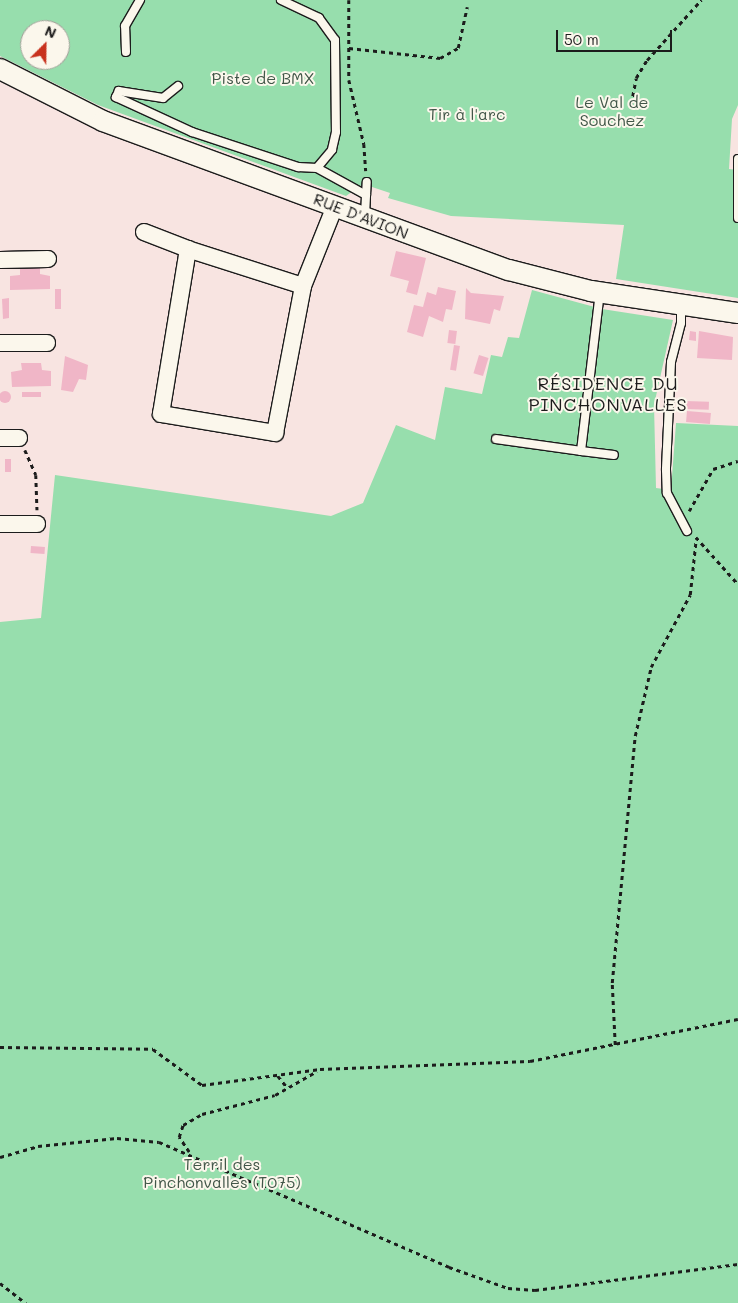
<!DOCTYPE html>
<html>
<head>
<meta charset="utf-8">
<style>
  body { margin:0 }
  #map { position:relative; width:738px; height:1303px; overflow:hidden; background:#f8e4e1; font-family:Mali,sans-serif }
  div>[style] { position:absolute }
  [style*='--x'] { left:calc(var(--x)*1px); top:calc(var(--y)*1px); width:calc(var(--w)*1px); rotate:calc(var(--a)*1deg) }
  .green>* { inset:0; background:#97dead }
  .building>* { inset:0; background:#f0b6c7; transform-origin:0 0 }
  .round { border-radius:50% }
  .path>* { height:2.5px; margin-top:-1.25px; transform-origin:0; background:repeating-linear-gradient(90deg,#1c1c1c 0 4px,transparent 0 8px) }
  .roads { filter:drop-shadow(1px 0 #1c1c1c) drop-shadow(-1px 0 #1c1c1c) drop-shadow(0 1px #1c1c1c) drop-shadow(0 -1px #1c1c1c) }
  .service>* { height:8px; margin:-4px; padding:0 4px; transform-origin:4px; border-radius:4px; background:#fbf7ec }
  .minor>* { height:16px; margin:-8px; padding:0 8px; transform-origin:8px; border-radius:8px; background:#fbf7ec }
  .tertiary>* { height:20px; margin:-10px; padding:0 10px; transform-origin:10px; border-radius:10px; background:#fbf7ec }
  span { translate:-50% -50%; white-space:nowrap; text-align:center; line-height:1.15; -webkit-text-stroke:4px #fbf7ec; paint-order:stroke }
  .park-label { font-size:16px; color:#415648 }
  .street-label { font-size:16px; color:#1c1c1c }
  .neighbourhood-label { font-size:18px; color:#1c1c1c; letter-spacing:1px }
  .north { position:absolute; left:20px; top:20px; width:50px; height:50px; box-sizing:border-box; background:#fbf7ec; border:1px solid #a29f99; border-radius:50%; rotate:23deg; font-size:14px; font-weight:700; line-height:20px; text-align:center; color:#1c1c1c }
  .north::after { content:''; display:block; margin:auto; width:18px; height:22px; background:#c8321e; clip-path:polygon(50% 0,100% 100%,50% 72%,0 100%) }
  .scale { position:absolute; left:556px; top:30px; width:116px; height:22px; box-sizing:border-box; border:2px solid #1c1c1c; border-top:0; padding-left:6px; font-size:15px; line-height:18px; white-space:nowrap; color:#1c1c1c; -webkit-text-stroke:4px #fbf7ec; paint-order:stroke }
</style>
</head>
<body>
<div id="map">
  <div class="green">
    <i style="clip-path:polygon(evenodd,0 0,738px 0,738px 105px,732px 119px,729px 169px,738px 170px,738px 298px,616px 279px,624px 225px,451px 216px,388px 198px,390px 193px,363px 184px,346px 196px,98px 105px,0 56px,0 0,30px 30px,60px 30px,60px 60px,30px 60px,30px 30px)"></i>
    <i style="clip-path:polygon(532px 290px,602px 309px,673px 320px,654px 405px,656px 488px,671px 490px,676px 423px,738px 426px,738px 1303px,0 1303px,0 622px,41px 618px,55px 475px,331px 516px,363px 503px,396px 425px,435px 440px,445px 387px,482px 394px,491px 355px,502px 357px,508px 337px,519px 338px)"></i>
  </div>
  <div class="building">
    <i style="clip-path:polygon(396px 251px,426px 258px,417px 295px,406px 292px,409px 281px,390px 276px)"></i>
    <i style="clip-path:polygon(20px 267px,40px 267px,40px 274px,50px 276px,50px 289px,10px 290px,10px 276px,20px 275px)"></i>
    <i style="clip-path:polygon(438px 287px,456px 291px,452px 310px,446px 309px,443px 322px,429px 316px,423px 337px,407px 332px,414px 305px,423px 307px,427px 292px,436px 295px)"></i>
    <i style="clip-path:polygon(466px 288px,471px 293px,504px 296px,500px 311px,494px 309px,490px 324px,465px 319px)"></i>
    <i style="left:55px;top:289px;width:6px;height:20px"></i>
    <i style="clip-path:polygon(9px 298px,9px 318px,3px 319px,2px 299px)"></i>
    <i style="left:449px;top:330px;width:8px;height:13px;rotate:7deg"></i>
    <i style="clip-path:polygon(690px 331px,696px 332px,696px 341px,689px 340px)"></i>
    <i style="clip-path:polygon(699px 331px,733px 337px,732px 360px,697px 358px)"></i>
    <i style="left:454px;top:345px;width:6px;height:25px;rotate:9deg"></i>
    <i style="left:479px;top:355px;width:10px;height:19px;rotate:17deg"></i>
    <i style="clip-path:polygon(65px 356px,88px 365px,86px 380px,79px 379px,73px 392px,61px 390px)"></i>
    <i style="clip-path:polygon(21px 363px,41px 363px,42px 370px,51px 371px,51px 386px,12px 387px,11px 372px,22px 370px)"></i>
    <i class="round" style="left:-1px;top:391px;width:12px;height:12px"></i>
    <i style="left:22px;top:392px;width:19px;height:5px"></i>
    <i style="left:685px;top:401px;width:24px;height:8px;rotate:2deg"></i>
    <i style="left:687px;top:411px;width:24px;height:11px;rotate:5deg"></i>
    <i style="left:5px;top:459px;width:6px;height:13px"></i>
    <i style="left:31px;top:546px;width:14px;height:7px;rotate:4deg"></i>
  </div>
  <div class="path">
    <i style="--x:349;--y:0;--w:80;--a:90"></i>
    <i style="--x:349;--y:80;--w:66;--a:76.8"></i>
    <i style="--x:364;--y:144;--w:27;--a:86"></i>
    <i style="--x:349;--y:48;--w:92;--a:6.3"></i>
    <i style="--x:440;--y:58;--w:21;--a:-29"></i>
    <i style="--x:458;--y:48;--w:42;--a:-77.6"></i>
    <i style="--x:631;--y:104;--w:26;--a:-79"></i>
    <i style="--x:636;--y:78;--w:21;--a:-59"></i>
    <i style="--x:647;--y:60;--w:81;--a:-48"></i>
    <i style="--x:25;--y:450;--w:27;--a:66"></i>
    <i style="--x:36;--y:475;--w:35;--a:88"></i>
    <i style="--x:689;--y:511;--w:48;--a:-60.3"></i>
    <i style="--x:713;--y:469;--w:26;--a:-18"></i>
    <i style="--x:696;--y:537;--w:63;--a:48.2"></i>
    <i style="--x:615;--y:1045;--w:62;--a:-92.8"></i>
    <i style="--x:612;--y:983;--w:248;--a:-84.7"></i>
    <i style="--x:635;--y:736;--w:71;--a:-76.9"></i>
    <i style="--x:651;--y:667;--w:82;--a:-61.6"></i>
    <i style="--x:690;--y:595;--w:56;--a:-83.9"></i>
    <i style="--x:0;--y:1047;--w:153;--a:0.7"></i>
    <i style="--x:153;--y:1049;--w:61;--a:36.3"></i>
    <i style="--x:202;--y:1085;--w:119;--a:-7.7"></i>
    <i style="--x:320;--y:1069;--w:210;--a:-2.2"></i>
    <i style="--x:530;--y:1061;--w:212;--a:-11.4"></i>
    <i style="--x:278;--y:1076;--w:14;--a:51"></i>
    <i style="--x:189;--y:1152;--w:18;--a:-124"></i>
    <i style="--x:179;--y:1137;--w:13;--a:-72"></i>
    <i style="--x:183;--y:1125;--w:22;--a:-30"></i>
    <i style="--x:202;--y:1114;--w:75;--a:-14.6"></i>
    <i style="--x:275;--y:1095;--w:48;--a:-29.7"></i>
    <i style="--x:0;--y:1157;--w:40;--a:-16"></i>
    <i style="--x:38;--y:1146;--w:79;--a:-5.8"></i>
    <i style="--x:117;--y:1138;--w:42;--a:5.4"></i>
    <i style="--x:159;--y:1142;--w:316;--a:23.3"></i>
    <i style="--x:449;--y:1267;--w:63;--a:19.6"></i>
    <i style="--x:508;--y:1288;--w:27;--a:4"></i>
    <i style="--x:535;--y:1290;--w:205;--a:-7.3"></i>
    <i style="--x:0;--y:1283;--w:33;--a:38"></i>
  </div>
  <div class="roads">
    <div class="service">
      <i style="--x:281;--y:0;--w:42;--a:25.3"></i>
      <i style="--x:319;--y:18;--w:27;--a:54"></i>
      <i style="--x:335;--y:40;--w:92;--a:89.4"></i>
      <i style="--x:336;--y:132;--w:18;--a:103"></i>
      <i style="--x:332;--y:150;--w:23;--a:130"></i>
      <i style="--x:126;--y:52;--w:26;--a:-92"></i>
      <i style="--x:125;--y:26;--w:30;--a:-60"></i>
      <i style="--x:178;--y:86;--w:19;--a:141"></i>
      <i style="--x:163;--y:98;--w:45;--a:-171"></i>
      <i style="--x:119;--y:91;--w:7;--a:117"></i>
      <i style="--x:116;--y:97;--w:84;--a:24.7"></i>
      <i style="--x:192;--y:132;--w:112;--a:18.3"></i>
      <i style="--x:298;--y:167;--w:19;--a:3"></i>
      <i style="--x:317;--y:168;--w:56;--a:28.9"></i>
      <i style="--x:738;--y:159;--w:59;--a:90"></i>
      <i style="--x:365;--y:215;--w:33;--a:-87"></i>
      <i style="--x:681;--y:307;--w:16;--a:90"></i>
      <i style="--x:681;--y:323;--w:40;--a:104.4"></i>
      <i style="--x:671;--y:362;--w:108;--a:92.7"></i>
      <i style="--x:666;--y:470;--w:23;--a:88"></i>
      <i style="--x:667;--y:493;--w:43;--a:62.2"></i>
      <i style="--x:496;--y:439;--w:86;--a:8"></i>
      <i style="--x:581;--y:451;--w:160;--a:-83.2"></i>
      <i style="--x:581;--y:451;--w:33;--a:7"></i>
    </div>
    <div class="minor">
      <i style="--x:144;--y:232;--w:47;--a:21.1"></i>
      <i style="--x:0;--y:260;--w:48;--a:-1.2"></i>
      <i style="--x:303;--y:286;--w:121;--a:-162.2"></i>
      <i style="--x:188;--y:249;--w:167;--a:99.3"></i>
      <i style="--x:161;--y:414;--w:116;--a:9.5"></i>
      <i style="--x:275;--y:433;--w:150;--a:-79.2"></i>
      <i style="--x:303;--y:286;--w:86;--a:-68.2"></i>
      <i style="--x:0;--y:343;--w:47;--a:0"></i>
      <i style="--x:0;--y:438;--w:19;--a:0"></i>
      <i style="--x:0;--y:524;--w:37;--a:0"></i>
    </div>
    <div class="tertiary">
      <i style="--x:0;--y:69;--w:115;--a:26.8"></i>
      <i style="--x:103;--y:121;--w:432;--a:20.2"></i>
      <i style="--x:509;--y:270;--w:85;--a:14.4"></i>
      <i style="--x:591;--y:291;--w:149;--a:8.5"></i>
    </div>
  </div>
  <div class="park-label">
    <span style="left:263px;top:78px">Piste de BMX</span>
    <span style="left:612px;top:111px">Le Val de<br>Souchez</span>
    <span style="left:467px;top:114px">Tir à l'arc</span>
    <span style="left:222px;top:1173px">Terril des<br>Pinchonvalles (T075)</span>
  </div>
  <div class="street-label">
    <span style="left:361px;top:216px;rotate:21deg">RUE D'AVION</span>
  </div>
  <div class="neighbourhood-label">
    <span style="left:608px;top:394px">RÉSIDENCE DU<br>PINCHONVALLES</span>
  </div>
  <div class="north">N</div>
  <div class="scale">50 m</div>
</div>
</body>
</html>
